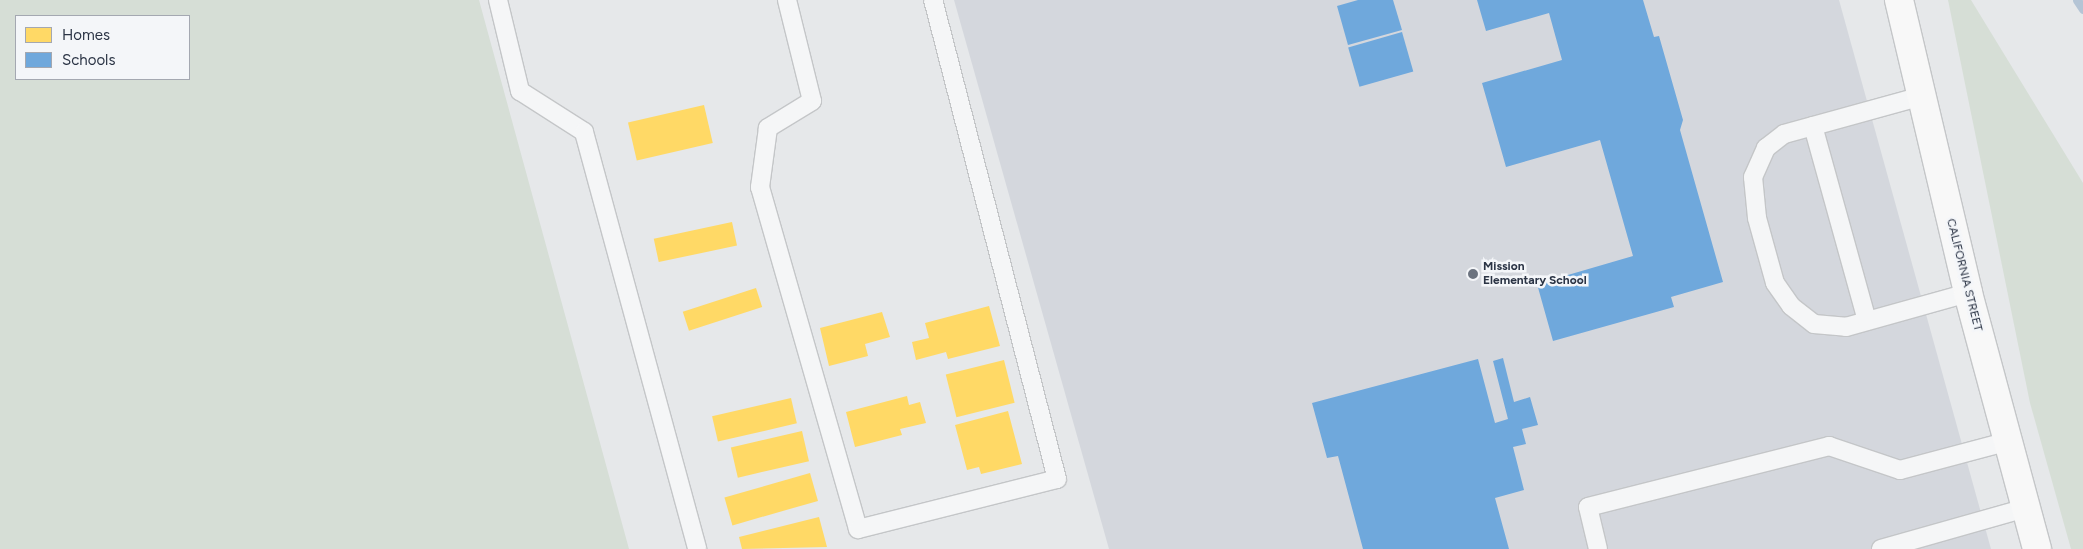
<!DOCTYPE html>
<html>
<head>
<meta charset="utf-8">
<style>
  body { margin:0 }
  #map { position:relative; width:2083px; height:549px; overflow:hidden; background:#e6e8ea; font-family:Figtree,sans-serif }
  div>[style] { position:absolute }
  [style*='--x'] { left:calc(var(--x)*1px); top:calc(var(--y)*1px); width:calc(var(--w)*1px); rotate:calc(var(--a)*1deg) }
  .built>* { inset:0; background:#d4d7dd }
  .green>* { inset:0; background:#d6ded6 }
  .homes>* { inset:0; background:#ffd966; transform-origin:0 0 }
  .schools>* { inset:0; background:#6fa8dc; transform-origin:0 0 }
  .stream>* { height:9px; margin:-4.5px; padding:0 4.5px; transform-origin:4.5px; border-radius:4.5px; background:#b4c4d5 }
  .roads { filter:drop-shadow(1px 0 #c4c6c8) drop-shadow(-1px 0 #c4c6c8) drop-shadow(0 1px #c4c6c8) drop-shadow(0 -1px #c4c6c8) }
  .service>* { height:18px; margin:-9px; padding:0 9px; transform-origin:9px; border-radius:9px; background:#f5f6f7 }
  .secondary>* { height:28px; margin:-14px; padding:0 14px; transform-origin:14px; border-radius:14px; background:#f8f8f8 }
  .dots>* { width:14px; height:14px; translate:-50% -50%; box-sizing:border-box; border:2px solid #f4f6f9; border-radius:50% }
  span { translate:-50% -50%; white-space:nowrap; text-align:center; line-height:1.15; -webkit-text-stroke:5px #f4f6f9; paint-order:stroke }
  .poi-label { font-size:12px; color:#2b3445; font-weight:700 }
  .left { translate:0 -50%; text-align:left }
  .street-label { font-size:12px; color:#2b3445 }
  .legend { position:absolute; left:15px; top:15px; width:175px; height:65px; box-sizing:border-box; background:#f4f6f9; border:1px solid #a4a8b1; margin:0; padding:6px 9px; list-style:none; font-size:15px; color:#2b3445 }
  .legend li { display:flex; align-items:center; gap:10px; height:25px }
  .legend b { width:25px; border:1px solid #a4a8b1 }
</style>
</head>
<body>
<div id="map">
  <div class="built">
    <i style="clip-path:polygon(954px 0,1839px 0,1991px 549px,1109px 549px)"></i>
  </div>
  <div class="green">
    <i style="clip-path:polygon(evenodd,0 0,479px 0,629px 549px,0 549px,0 0,189px 16px,189px 79px,16px 79px,16px 16px,189px 16px)"></i>
    <i style="clip-path:polygon(1948px 0,1971px 0,2083px 183px,2083px 549px,2071px 549px,2030px 403px)"></i>
  </div>
  <div class="homes">
    <i style="left:704px;top:105px;width:39px;height:78px;rotate:77deg"></i>
    <i style="left:732px;top:222px;width:24px;height:80px;rotate:78deg"></i>
    <i style="left:756px;top:288px;width:20px;height:77px;rotate:72deg"></i>
    <i style="clip-path:polygon(989px 306px,1000px 346px,948px 359px,946px 352px,916px 360px,912px 342px,929px 338px,925px 323px)"></i>
    <i style="clip-path:polygon(882px 312px,890px 337px,865px 344px,868px 356px,829px 366px,820px 328px)"></i>
    <i style="left:1004px;top:360px;width:44px;height:60px;rotate:76deg"></i>
    <i style="clip-path:polygon(907px 396px,909px 405px,920px 402px,926px 423px,900px 429px,902px 435px,855px 447px,846px 412px)"></i>
    <i style="left:791px;top:398px;width:26px;height:81px;rotate:77deg"></i>
    <i style="clip-path:polygon(1008px 411px,1022px 464px,981px 474px,979px 467px,967px 470px,955px 425px)"></i>
    <i style="left:802px;top:431px;width:31px;height:73px;rotate:77deg"></i>
    <i style="left:810px;top:473px;width:29px;height:89px;rotate:74deg"></i>
    <i style="clip-path:polygon(819px 517px,827px 547px,742px 549px,739px 537px)"></i>
  </div>
  <div class="schools">
    <i style="clip-path:polygon(1358px 0,1393px 0,1402px 30px,1348px 45px,1337px 6px)"></i>
    <i style="clip-path:polygon(1477px 0,1643px 0,1654px 37px,1659px 36px,1683px 120px,1680px 130px,1723px 282px,1671px 297px,1674px 307px,1553px 341px,1537px 284px,1633px 256px,1600px 140px,1506px 167px,1482px 83px,1562px 60px,1549px 13px,1486px 31px)"></i>
    <i style="left:1402px;top:32px;width:41px;height:56px;rotate:74deg"></i>
    <i style="clip-path:polygon(1503px 358px,1514px 402px,1530px 397px,1538px 425px,1522px 429px,1526px 444px,1513px 447px,1524px 490px,1495px 498px,1509px 549px,1363px 549px,1338px 456px,1327px 458px,1312px 403px,1478px 359px,1495px 423px,1508px 419px,1493px 361px)"></i>
  </div>
  <div class="stream">
    <i style="--x:2077;--y:0;--w:11;--a:56"></i>
  </div>
  <div class="roads">
    <div class="service">
      <i style="--x:498;--y:0;--w:94;--a:76.4"></i>
      <i style="--x:520;--y:91;--w:76;--a:32.6"></i>
      <i style="--x:584;--y:132;--w:432;--a:74.8"></i>
      <i style="--x:787;--y:0;--w:104;--a:76.1"></i>
      <i style="--x:812;--y:101;--w:52;--a:148.5"></i>
      <i style="--x:768;--y:128;--w:60;--a:97.7"></i>
      <i style="--x:760;--y:187;--w:356;--a:74"></i>
      <i style="--x:858;--y:529;--w:205;--a:-14.1"></i>
      <i style="--x:1057;--y:479;--w:495;--a:-104.5"></i>
      <i style="--x:1922;--y:96;--w:143;--a:164.6"></i>
      <i style="--x:1784;--y:134;--w:23;--a:142"></i>
      <i style="--x:1766;--y:148;--w:32;--a:114"></i>
      <i style="--x:1753;--y:177;--w:41;--a:84.4"></i>
      <i style="--x:1757;--y:218;--w:67;--a:74.5"></i>
      <i style="--x:1775;--y:283;--w:28;--a:55"></i>
      <i style="--x:1791;--y:306;--w:29;--a:38"></i>
      <i style="--x:1814;--y:324;--w:32;--a:5"></i>
      <i style="--x:1846;--y:327;--w:127;--a:-15.6"></i>
      <i style="--x:1813;--y:126;--w:202;--a:74.5"></i>
      <i style="--x:1598;--y:549;--w:43;--a:-103.4"></i>
      <i style="--x:1588;--y:507;--w:249;--a:-14.2"></i>
      <i style="--x:1829;--y:446;--w:75;--a:18.7"></i>
      <i style="--x:1900;--y:470;--w:113;--a:-14.9"></i>
      <i style="--x:1881;--y:549;--w:151;--a:-15.8"></i>
    </div>
    <div class="secondary">
      <i style="--x:1899;--y:0;--w:301;--a:76.7"></i>
      <i style="--x:1968;--y:293;--w:265;--a:74.9"></i>
    </div>
  </div>
  <div class="dots">
    <i style="left:1473px;top:274px;background:#6c737f"></i>
  </div>
  <div class="poi-label">
    <span class="left" style="left:1483px;top:274px">Mission<br>Elementary School</span>
  </div>
  <div class="street-label">
    <span style="left:1964px;top:275px;rotate:76deg">CALIFORNIA STREET</span>
  </div>
  <ul class="legend">
  <li><b style="height:14px;background:#ffd966"></b>Homes</li>
  <li><b style="height:14px;background:#6fa8dc"></b>Schools</li>
  </ul>
</div>
</body>
</html>
